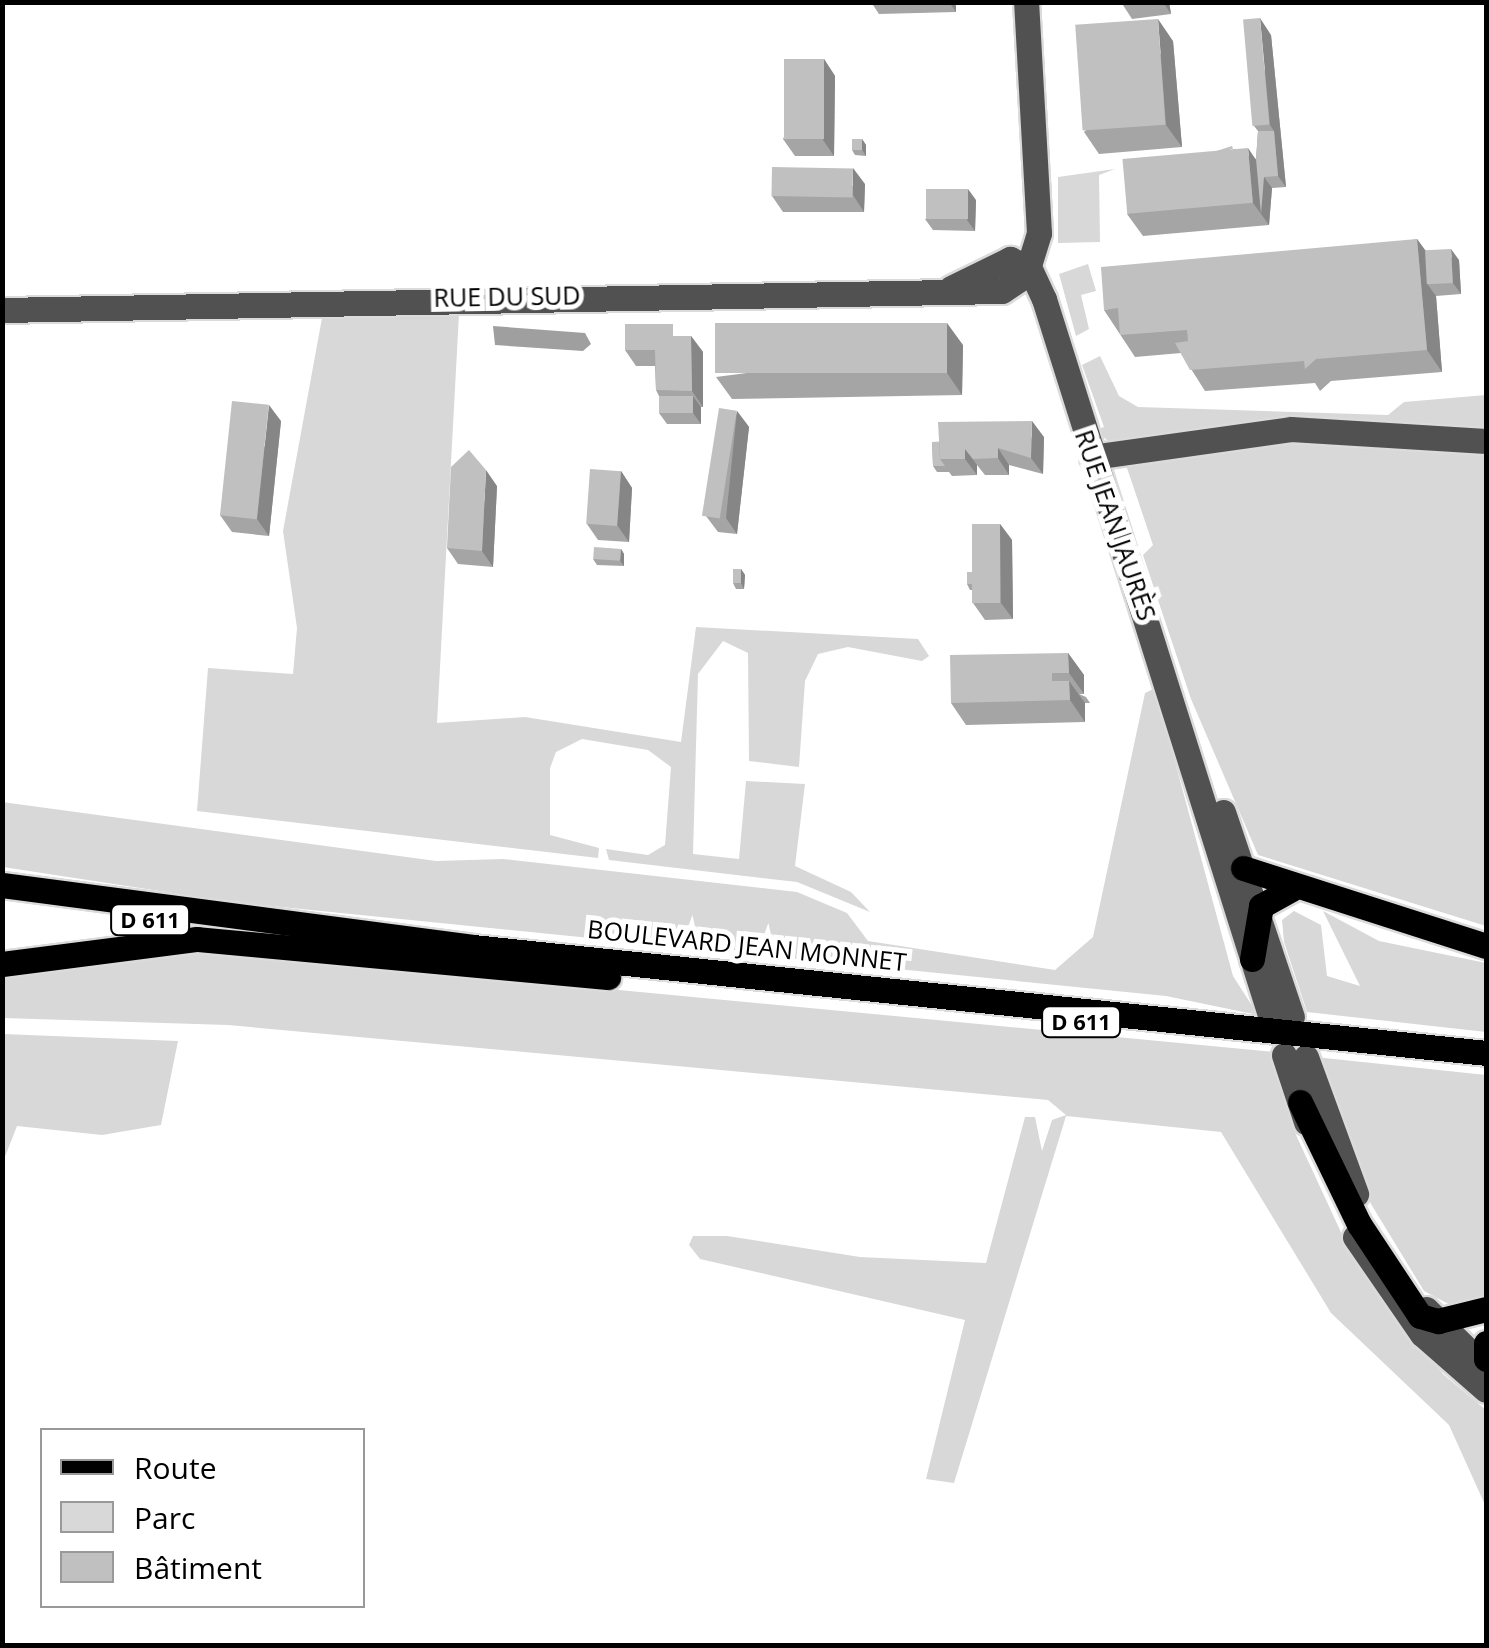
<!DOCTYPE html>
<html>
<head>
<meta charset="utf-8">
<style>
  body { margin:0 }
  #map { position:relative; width:1489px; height:1648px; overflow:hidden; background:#fff; font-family:"Open Sans",sans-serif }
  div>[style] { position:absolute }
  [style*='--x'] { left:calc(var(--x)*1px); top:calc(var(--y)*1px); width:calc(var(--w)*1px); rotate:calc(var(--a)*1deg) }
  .green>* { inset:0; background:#d8d8d8 }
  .water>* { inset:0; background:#9f9f9f }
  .roads { filter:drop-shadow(2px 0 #dbdbdb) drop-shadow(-2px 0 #dbdbdb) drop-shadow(0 2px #dbdbdb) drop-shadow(0 -2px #dbdbdb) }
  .minor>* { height:25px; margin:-12.5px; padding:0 12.5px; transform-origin:12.5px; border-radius:12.5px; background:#515151 }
  .major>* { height:25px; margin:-12.5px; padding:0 12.5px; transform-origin:12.5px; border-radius:12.5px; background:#000 }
  .wall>* { inset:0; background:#a5a5a5 }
  .shaded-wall>* { inset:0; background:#868686 }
  .building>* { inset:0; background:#c0c0c0; transform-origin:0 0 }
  span { translate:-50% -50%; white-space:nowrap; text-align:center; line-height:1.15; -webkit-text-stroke:10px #fff; paint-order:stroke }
  .shield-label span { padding:2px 8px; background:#fff; border:2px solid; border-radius:8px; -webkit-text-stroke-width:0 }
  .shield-label { font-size:22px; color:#000; font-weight:700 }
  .street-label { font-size:25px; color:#000 }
  .frame { position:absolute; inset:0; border:5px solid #000; pointer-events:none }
  .legend { position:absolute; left:40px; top:1428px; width:325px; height:180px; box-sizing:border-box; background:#fff; border:2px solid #999; margin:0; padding:12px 18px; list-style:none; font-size:30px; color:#000 }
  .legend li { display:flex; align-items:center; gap:20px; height:50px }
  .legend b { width:50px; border:2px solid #999 }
</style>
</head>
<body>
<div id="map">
  <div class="green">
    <i style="clip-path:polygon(1115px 169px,1099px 175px,1100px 242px,1058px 243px,1058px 177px)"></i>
    <i style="clip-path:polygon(1088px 264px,1096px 291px,1081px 295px,1089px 329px,1076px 336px,1059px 274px)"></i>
    <i style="clip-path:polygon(459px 314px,437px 723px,525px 717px,681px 742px,696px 627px,918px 639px,929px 656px,922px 661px,848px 647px,818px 654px,805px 681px,799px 767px,749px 761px,748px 653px,723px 641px,698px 674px,693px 854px,739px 859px,746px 781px,805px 784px,795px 866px,851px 892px,870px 912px,797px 882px,609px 860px,606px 849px,648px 855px,665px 845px,671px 767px,648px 750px,582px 739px,556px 752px,550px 768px,550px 835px,599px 848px,598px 858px,197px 811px,208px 668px,293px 674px,297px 628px,283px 531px,322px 318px)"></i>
    <i style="clip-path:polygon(1100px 356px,1119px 396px,1138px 407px,1388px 415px,1404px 402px,1486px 395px,1486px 436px,1107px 440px,1095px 430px,1104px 427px,1082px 365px)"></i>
    <i style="clip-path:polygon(1308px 438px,1486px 448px,1486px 926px,1258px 855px,1191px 699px,1143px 555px,1153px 545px,1126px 465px)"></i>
    <i style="clip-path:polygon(1155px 688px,1233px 976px,1258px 1015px,1166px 996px,231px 902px,3px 867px,2px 802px,436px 861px,503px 859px,797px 892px,847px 913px,868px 941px,1055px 970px,1093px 937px,1145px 693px)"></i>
    <i style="clip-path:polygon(1294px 911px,1321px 925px,1327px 976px,1360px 986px,1323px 911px,1379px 941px,1486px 963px,1486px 1032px,1307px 1012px,1284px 942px,1282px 920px)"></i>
    <i style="clip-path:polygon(208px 951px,1275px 1052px,1296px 1135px,1352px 1256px,1443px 1374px,1486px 1410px,1486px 1507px,1449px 1425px,1331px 1313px,1221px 1132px,1066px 1116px,954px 1483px,926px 1479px,965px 1320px,700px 1259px,689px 1245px,693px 1236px,727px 1236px,860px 1257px,986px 1263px,1025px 1117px,1035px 1117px,1042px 1151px,1052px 1120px,1066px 1115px,1048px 1100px,228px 1025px,3px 1018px,2px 976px,102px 957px)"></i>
    <i style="clip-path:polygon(3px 1034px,178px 1041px,161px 1125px,102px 1135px,17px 1126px,3px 1162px)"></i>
    <i style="clip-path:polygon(1315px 1057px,1486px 1075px,1486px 1297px,1458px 1309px,1424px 1291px,1371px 1204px)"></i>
  </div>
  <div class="water">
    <i style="clip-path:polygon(493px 326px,585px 333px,591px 344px,583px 351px,495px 345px)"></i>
  </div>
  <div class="roads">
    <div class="minor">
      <i style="--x:1010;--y:259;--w:22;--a:27"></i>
      <i style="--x:1030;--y:269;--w:33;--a:65"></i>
      <i style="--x:1044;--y:299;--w:751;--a:72.48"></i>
      <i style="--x:951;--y:288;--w:66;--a:-26.2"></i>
      <i style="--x:2;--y:310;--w:1000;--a:-1.09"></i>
      <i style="--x:1002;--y:291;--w:29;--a:-34"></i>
      <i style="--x:1026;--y:275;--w:44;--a:-72.8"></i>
      <i style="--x:1039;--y:233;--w:231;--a:-93.2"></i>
      <i style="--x:1092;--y:457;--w:201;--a:-8"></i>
      <i style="--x:1291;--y:429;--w:195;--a:3.5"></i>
      <i style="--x:1223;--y:812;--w:216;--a:71.4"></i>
      <i style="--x:1284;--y:1055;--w:71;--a:71.8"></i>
      <i style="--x:1306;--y:1057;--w:146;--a:69.9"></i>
      <i style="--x:1355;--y:1237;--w:118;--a:55.4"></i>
      <i style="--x:1422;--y:1334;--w:85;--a:41.2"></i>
      <i style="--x:1426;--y:1309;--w:80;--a:44.5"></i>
    </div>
    <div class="major">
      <i style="--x:1243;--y:868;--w:255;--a:17.8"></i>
      <i style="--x:2;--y:885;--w:475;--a:7.5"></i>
      <i style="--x:473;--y:947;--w:1019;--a:5.97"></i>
      <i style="--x:1252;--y:959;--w:54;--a:-80.4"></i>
      <i style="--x:1261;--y:906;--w:35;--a:-29"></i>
      <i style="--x:2;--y:964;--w:197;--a:-7.3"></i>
      <i style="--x:197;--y:939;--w:413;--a:5.3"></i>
      <i style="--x:1300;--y:1102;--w:136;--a:64.2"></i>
      <i style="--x:1359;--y:1224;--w:110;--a:56.5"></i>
      <i style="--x:1420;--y:1316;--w:19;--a:16"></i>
      <i style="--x:1438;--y:1321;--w:49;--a:-14"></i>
      <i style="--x:1486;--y:1343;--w:16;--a:90"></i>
    </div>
  </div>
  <div class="wall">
    <i style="clip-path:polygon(871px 2px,956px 2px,956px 12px,879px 14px)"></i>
    <i style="clip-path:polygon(1121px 2px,1169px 2px,1171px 14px,1132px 19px)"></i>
    <i style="clip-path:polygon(1271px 35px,1286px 187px,1272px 188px,1269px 225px,1143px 236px,1127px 214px,1234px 149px,1256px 159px,1258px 131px,1254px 126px)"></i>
    <i style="clip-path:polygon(1173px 41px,1182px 147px,1099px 154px,1084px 132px)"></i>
    <i style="clip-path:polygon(824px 59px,835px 76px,834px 156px,795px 156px,783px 139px)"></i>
    <i style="clip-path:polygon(862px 139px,866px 145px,866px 156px,855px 155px,852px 150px)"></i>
    <i style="clip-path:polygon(865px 184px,864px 212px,783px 212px,772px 196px)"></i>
    <i style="clip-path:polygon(976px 200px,975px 231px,933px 230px,925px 219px)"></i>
    <i style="clip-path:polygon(1417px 239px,1425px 250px,1459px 260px,1461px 294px,1436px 296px,1442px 372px,1331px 381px,1320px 391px,1315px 383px,1205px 391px,1181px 353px,1135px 357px,1104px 310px)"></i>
    <i style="clip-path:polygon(681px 336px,691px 336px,703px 352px,703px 407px,701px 407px,701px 424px,667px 424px,659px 413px,659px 396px,656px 390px,655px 366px,636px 366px,625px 350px)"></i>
    <i style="clip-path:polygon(963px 345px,962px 395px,732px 399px,716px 377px)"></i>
    <i style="clip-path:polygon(737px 411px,749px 427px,737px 534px,718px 532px,706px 516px)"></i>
    <i style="clip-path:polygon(281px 421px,269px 536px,232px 532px,220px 515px)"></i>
    <i style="clip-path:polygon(1044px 437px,1043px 474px,1009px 465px,1009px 475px,985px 475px,977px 465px,977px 475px,952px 476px,949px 472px,937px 472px,933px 466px,932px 442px)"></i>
    <i style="clip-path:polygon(621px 471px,632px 488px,629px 542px,598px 540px,587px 524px)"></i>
    <i style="clip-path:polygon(497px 486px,493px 567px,458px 564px,447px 548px)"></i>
    <i style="clip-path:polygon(1000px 524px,1012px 540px,1013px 619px,985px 620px,973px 603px,973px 590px,970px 590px,967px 584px)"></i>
    <i style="clip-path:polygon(621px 549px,624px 554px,624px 566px,597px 565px,593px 559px)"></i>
    <i style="clip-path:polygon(741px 569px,745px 575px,744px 589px,736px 589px,733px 583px)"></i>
    <i style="clip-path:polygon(1068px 653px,1084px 675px,1084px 694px,1079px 694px,1086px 697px,1090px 703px,1085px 703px,1085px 722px,966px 725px,951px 703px)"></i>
  </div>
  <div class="shaded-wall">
    <i style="clip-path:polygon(949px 2px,956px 2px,956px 12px)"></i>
    <i style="clip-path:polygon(1163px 2px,1169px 2px,1171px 14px)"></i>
    <i style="clip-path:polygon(1260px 18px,1271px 35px,1286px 187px,1278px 176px,1274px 131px,1270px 125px)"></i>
    <i style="clip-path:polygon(1158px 19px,1173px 41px,1182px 147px,1166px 125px)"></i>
    <i style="clip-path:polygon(824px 59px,835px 76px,834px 156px,823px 140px)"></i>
    <i style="clip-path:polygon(862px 139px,866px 145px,866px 156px,862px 150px)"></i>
    <i style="clip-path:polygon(1248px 148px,1263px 170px,1264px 177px,1272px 188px,1269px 225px,1253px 203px)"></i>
    <i style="clip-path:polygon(853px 168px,865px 184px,864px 212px,853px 195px)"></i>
    <i style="clip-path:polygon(968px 189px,976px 200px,975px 231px,967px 220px)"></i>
    <i style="clip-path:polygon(1417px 239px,1433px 261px,1428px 285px,1436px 296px,1442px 372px,1427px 350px)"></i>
    <i style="clip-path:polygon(1451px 249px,1459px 260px,1461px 294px,1453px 283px)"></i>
    <i style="clip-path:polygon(947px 323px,963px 345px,962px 395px,947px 373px)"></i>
    <i style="clip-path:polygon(691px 336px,703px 352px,703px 407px,692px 391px)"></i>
    <i style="clip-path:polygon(693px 396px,701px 407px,701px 424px,693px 413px)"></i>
    <i style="clip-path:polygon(269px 405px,281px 421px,269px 536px,257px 519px)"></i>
    <i style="clip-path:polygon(737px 411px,749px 427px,737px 534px,726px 518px)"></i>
    <i style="clip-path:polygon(1032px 421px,1044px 437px,1043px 474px,1031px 458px)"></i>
    <i style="clip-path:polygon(998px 448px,1009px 465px,1009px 475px,998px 458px)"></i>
    <i style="clip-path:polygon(965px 449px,977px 465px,977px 475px,965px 459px)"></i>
    <i style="clip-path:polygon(486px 470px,497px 486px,493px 567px,482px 551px)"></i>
    <i style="clip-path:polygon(621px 471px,632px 488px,629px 542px,617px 525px)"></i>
    <i style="clip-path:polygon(1000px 524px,1012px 540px,1013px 619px,1001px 603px)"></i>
    <i style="clip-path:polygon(621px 549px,624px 554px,624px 566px,620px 561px)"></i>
    <i style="clip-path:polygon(741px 569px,745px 575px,744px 589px,741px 583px)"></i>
    <i style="clip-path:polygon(1068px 653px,1084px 675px,1084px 694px,1069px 673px)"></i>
    <i style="clip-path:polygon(1069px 681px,1085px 703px,1085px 722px,1070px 700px)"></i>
  </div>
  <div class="building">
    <i style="left:1260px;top:18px;width:107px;height:17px;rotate:85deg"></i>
    <i style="left:1158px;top:19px;width:106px;height:83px;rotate:86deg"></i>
    <i style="left:784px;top:59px;width:40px;height:80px"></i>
    <i style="clip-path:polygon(1258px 131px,1274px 131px,1278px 176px,1264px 177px,1261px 214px,1256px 159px)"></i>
    <i style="left:852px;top:139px;width:10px;height:11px"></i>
    <i style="left:1232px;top:146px;width:3px;height:26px;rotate:72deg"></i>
    <i style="left:1248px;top:148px;width:55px;height:126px;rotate:85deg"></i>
    <i style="left:772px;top:167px;width:81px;height:29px;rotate:1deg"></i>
    <i style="left:926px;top:189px;width:42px;height:30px"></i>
    <i style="clip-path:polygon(1417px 239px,1427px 350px,1316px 359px,1305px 369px,1304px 361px,1190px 370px,1175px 343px,1188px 341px,1187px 330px,1120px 335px,1118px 308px,1104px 310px,1101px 267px)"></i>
    <i style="left:1451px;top:249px;width:34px;height:26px;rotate:87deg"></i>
    <i style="left:947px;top:323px;width:50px;height:232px;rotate:90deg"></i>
    <i style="clip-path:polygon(625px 324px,673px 324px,673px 336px,691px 336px,692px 391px,656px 390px,655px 350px,625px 350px)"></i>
    <i style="left:659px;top:396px;width:34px;height:17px"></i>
    <i style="left:232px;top:401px;width:37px;height:115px;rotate:6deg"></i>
    <i style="left:719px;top:408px;width:18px;height:109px;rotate:9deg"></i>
    <i style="clip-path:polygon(1032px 421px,1031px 458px,998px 448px,998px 458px,973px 459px,965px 449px,965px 459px,940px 459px,938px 422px)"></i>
    <i style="clip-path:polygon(932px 442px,939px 442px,940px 459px,945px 466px,933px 466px)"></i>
    <i style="clip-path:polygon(469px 450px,486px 470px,482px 551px,447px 548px,451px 467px)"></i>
    <i style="left:590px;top:469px;width:31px;height:55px;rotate:4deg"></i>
    <i style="left:972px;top:524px;width:28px;height:79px"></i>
    <i style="left:594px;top:547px;width:27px;height:12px;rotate:4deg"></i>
    <i style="left:733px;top:569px;width:8px;height:14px"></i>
    <i style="left:967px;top:572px;width:6px;height:12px"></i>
    <i style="clip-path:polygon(1068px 653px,1069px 673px,1052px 673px,1052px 681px,1069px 681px,1070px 700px,951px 703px,950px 655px)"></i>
  </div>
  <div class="shield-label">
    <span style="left:150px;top:920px">D 611</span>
    <span style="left:1081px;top:1022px">D 611</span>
  </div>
  <div class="street-label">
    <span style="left:507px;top:296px;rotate:-1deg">RUE DU SUD</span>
    <span style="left:1116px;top:525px;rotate:71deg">RUE JEAN JAURÈS</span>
    <span style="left:747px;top:945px;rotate:6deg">BOULEVARD JEAN MONNET</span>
  </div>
  <div class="frame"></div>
  <ul class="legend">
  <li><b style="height:12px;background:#000"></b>Route</li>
  <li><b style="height:28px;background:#d8d8d8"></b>Parc</li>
  <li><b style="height:28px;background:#c0c0c0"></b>Bâtiment</li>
  </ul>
</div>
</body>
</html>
